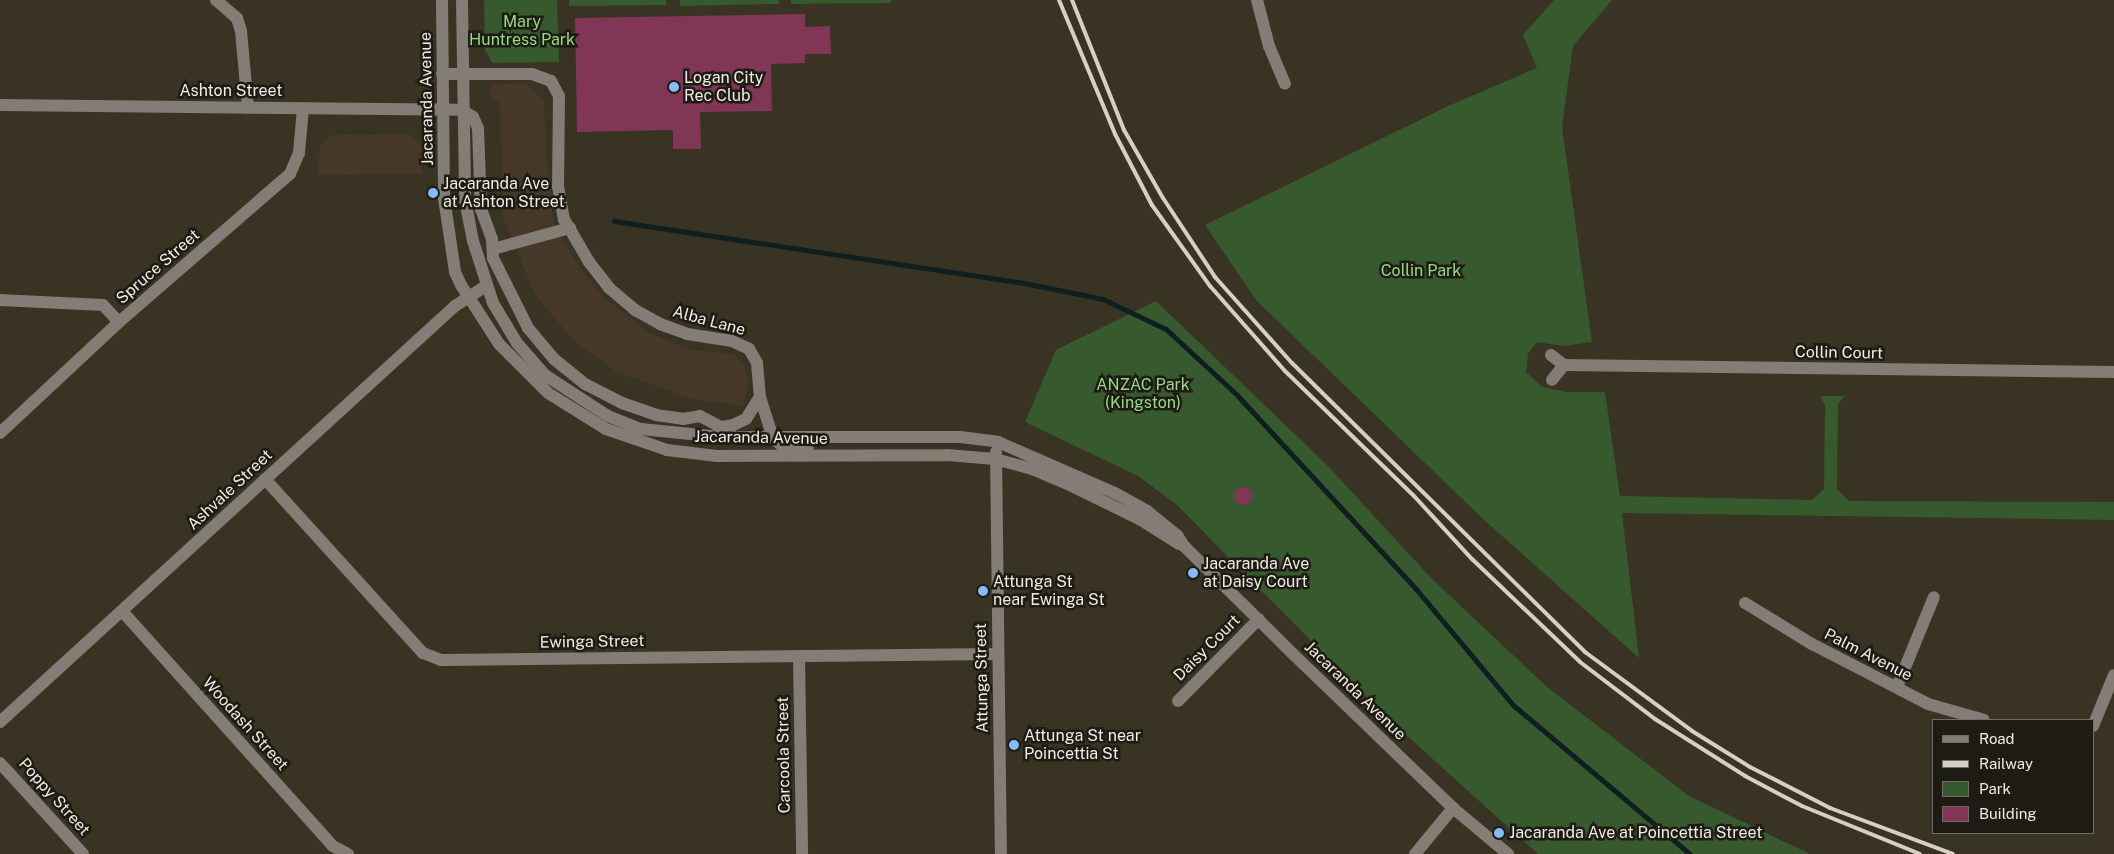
<!DOCTYPE html>
<html>
<head>
<meta charset="utf-8">
<style>
  body { margin:0 }
  #map { position:relative; width:2114px; height:854px; overflow:hidden; background:#383322; font-family:"Public Sans",sans-serif }
  div>[style] { position:absolute }
  [style*='--x'] { left:calc(var(--x)*1px); top:calc(var(--y)*1px); width:calc(var(--w)*1px); rotate:calc(var(--a)*1deg) }
  .commercial>* { inset:0; background:#453829 }
  .green>* { inset:0; background:#37592e }
  .stream>* { height:5px; margin:-2.5px; padding:0 2.5px; transform-origin:2.5px; border-radius:2.5px; background:#0f1f20 }
  .building>* { inset:0; background:#803654 }
  .round { border-radius:50% }
  .minor>* { height:12px; margin:-6px; padding:0 6px; transform-origin:6px; border-radius:6px; background:#837d76 }
  .rail>* { height:4px; margin:-2px; padding:0 2px; transform-origin:2px; border-radius:2px; background:#d4d0c4 }
  .dots>* { width:14px; height:14px; translate:-50% -50%; box-sizing:border-box; border:2px solid #1d1b13; border-radius:50% }
  span { translate:-50% -50%; white-space:nowrap; text-align:center; line-height:1.15; -webkit-text-stroke:5px #1d1b13; paint-order:stroke }
  .park-label { font-size:16px; color:#95dc84 }
  .poi-label { font-size:16px; color:#efece1 }
  .left { translate:0 -50%; text-align:left }
  .street-label { font-size:16px; color:#efece1 }
  .legend { position:absolute; left:1932px; top:719px; width:162px; height:115px; box-sizing:border-box; background:#1d1b13; border:1px solid #716f65; margin:0; padding:6px 9px; list-style:none; font-size:15px; color:#efece1 }
  .legend li { display:flex; align-items:center; gap:10px; height:25px }
  .legend b { width:25px; border:1px solid #716f65 }
</style>
</head>
<body>
<div id="map">
  <div class="commercial">
    <i style="clip-path:polygon(525px 83px,544px 100px,546px 153px,554px 225px,578px 265px,602px 296px,650px 333px,691px 350px,733px 354px,744px 364px,749px 382px,744px 406px,693px 399px,617px 372px,573px 340px,535px 294px,503px 218px,500px 104px,490px 94px,491px 85px)"></i>
    <i style="clip-path:polygon(408px 134px,421px 145px,421px 174px,318px 175px,320px 145px,331px 135px)"></i>
  </div>
  <div class="green">
    <i style="clip-path:polygon(484px 0,557px 0,559px 62px,492px 63px,485px 50px)"></i>
    <i style="clip-path:polygon(569px 0,666px 0,666px 5px,569px 6px)"></i>
    <i style="clip-path:polygon(680px 0,779px 0,779px 4px,680px 6px)"></i>
    <i style="clip-path:polygon(791px 0,891px 0,891px 3px,791px 4px)"></i>
    <i style="clip-path:polygon(1554px 0,1612px 0,1573px 46px,1562px 127px,1592px 342px,1564px 346px,1537px 342px,1528px 354px,1526px 372px,1542px 387px,1566px 392px,1605px 392px,1620px 496px,1812px 500px,1824px 489px,1825px 405px,1820px 396px,1845px 396px,1838px 404px,1837px 489px,1849px 501px,2114px 502px,2114px 520px,1622px 513px,1639px 658px,1483px 519px,1256px 300px,1205px 225px,1446px 107px,1537px 68px,1523px 35px)"></i>
    <i style="clip-path:polygon(1156px 301px,1328px 466px,1432px 579px,1547px 687px,1689px 796px,1810px 854px,1538px 854px,1384px 715px,1176px 504px,1138px 476px,1025px 422px,1056px 350px)"></i>
  </div>
  <div class="stream">
    <i style="--x:614;--y:221;--w:410;--a:8.6"></i>
    <i style="--x:1019;--y:282;--w:86;--a:11.4"></i>
    <i style="--x:1103;--y:299;--w:70;--a:25.5"></i>
    <i style="--x:1166;--y:329;--w:97;--a:42.9"></i>
    <i style="--x:1237;--y:395;--w:264;--a:47.3"></i>
    <i style="--x:1416;--y:589;--w:151;--a:50.1"></i>
    <i style="--x:1513;--y:705;--w:231;--a:40.1"></i>
  </div>
  <div class="building">
    <i style="clip-path:polygon(805px 14px,805px 27px,830px 26px,831px 54px,805px 54px,805px 63px,771px 64px,772px 111px,700px 112px,701px 149px,673px 149px,673px 130px,577px 132px,575px 18px)"></i>
    <i class="round" style="left:1234px;top:487px;width:18px;height:18px"></i>
  </div>
  <div class="minor">
    <i style="--x:216;--y:0;--w:28;--a:41"></i>
    <i style="--x:237;--y:18;--w:14;--a:73"></i>
    <i style="--x:241;--y:31;--w:77;--a:84.8"></i>
    <i style="--x:442;--y:0;--w:198;--a:89.4"></i>
    <i style="--x:444;--y:198;--w:75;--a:81.5"></i>
    <i style="--x:455;--y:272;--w:14;--a:65"></i>
    <i style="--x:461;--y:285;--w:70;--a:57.2"></i>
    <i style="--x:499;--y:344;--w:69;--a:45"></i>
    <i style="--x:548;--y:393;--w:68;--a:31.8"></i>
    <i style="--x:606;--y:429;--w:65;--a:19"></i>
    <i style="--x:667;--y:450;--w:50;--a:6.8"></i>
    <i style="--x:717;--y:456;--w:230;--a:-0.2"></i>
    <i style="--x:947;--y:455;--w:48;--a:4.8"></i>
    <i style="--x:995;--y:459;--w:38;--a:15"></i>
    <i style="--x:1032;--y:469;--w:41;--a:22.8"></i>
    <i style="--x:1070;--y:485;--w:79;--a:26.2"></i>
    <i style="--x:1141;--y:520;--w:45;--a:32.3"></i>
    <i style="--x:462;--y:0;--w:200;--a:89.1"></i>
    <i style="--x:465;--y:200;--w:42;--a:79"></i>
    <i style="--x:473;--y:241;--w:65;--a:72.1"></i>
    <i style="--x:493;--y:303;--w:47;--a:59"></i>
    <i style="--x:517;--y:343;--w:43;--a:48.8"></i>
    <i style="--x:545;--y:375;--w:75;--a:33.1"></i>
    <i style="--x:608;--y:416;--w:35;--a:22"></i>
    <i style="--x:641;--y:429;--w:80;--a:5.7"></i>
    <i style="--x:721;--y:437;--w:239;--a:0"></i>
    <i style="--x:960;--y:437;--w:38;--a:7"></i>
    <i style="--x:998;--y:442;--w:128;--a:23.6"></i>
    <i style="--x:1115;--y:493;--w:37;--a:29"></i>
    <i style="--x:1147;--y:511;--w:38;--a:39"></i>
    <i style="--x:1177;--y:535;--w:13;--a:58"></i>
    <i style="--x:1184;--y:546;--w:152;--a:44.7"></i>
    <i style="--x:1292;--y:653;--w:223;--a:43.9"></i>
    <i style="--x:1453;--y:808;--w:72;--a:39.9"></i>
    <i style="--x:1257;--y:0;--w:48;--a:75.4"></i>
    <i style="--x:1269;--y:46;--w:41;--a:67.2"></i>
    <i style="--x:442;--y:74;--w:90;--a:0"></i>
    <i style="--x:532;--y:74;--w:20;--a:20"></i>
    <i style="--x:551;--y:81;--w:17;--a:62"></i>
    <i style="--x:559;--y:96;--w:90;--a:90.6"></i>
    <i style="--x:558;--y:186;--w:34;--a:80"></i>
    <i style="--x:564;--y:219;--w:50;--a:59.8"></i>
    <i style="--x:589;--y:262;--w:33;--a:52"></i>
    <i style="--x:609;--y:288;--w:34;--a:40"></i>
    <i style="--x:635;--y:310;--w:29;--a:29"></i>
    <i style="--x:660;--y:324;--w:29;--a:20"></i>
    <i style="--x:687;--y:334;--w:46;--a:8.8"></i>
    <i style="--x:732;--y:341;--w:19;--a:25"></i>
    <i style="--x:749;--y:349;--w:16;--a:60"></i>
    <i style="--x:757;--y:363;--w:34;--a:85"></i>
    <i style="--x:760;--y:397;--w:43;--a:72.4"></i>
    <i style="--x:773;--y:438;--w:11;--a:41"></i>
    <i style="--x:781;--y:445;--w:27;--a:6"></i>
    <i style="--x:0;--y:105;--w:462;--a:0.6"></i>
    <i style="--x:462;--y:110;--w:13;--a:32"></i>
    <i style="--x:473;--y:117;--w:12;--a:66"></i>
    <i style="--x:478;--y:128;--w:81;--a:87.9"></i>
    <i style="--x:481;--y:209;--w:32;--a:70"></i>
    <i style="--x:492;--y:239;--w:19;--a:87"></i>
    <i style="--x:493;--y:258;--w:78;--a:63.4"></i>
    <i style="--x:528;--y:328;--w:40;--a:50"></i>
    <i style="--x:554;--y:359;--w:40;--a:39"></i>
    <i style="--x:585;--y:384;--w:42;--a:27.2"></i>
    <i style="--x:622;--y:403;--w:36;--a:19"></i>
    <i style="--x:656;--y:415;--w:27;--a:8"></i>
    <i style="--x:683;--y:419;--w:17;--a:-10"></i>
    <i style="--x:700;--y:416;--w:24;--a:28"></i>
    <i style="--x:721;--y:427;--w:12;--a:-9"></i>
    <i style="--x:733;--y:425;--w:14;--a:-25"></i>
    <i style="--x:746;--y:419;--w:26;--a:-58"></i>
    <i style="--x:493;--y:249;--w:80;--a:-15.3"></i>
    <i style="--x:0;--y:300;--w:103;--a:2.8"></i>
    <i style="--x:103;--y:305;--w:23;--a:47"></i>
    <i style="--x:1551;--y:355;--w:16;--a:38"></i>
    <i style="--x:1564;--y:365;--w:19;--a:129"></i>
    <i style="--x:1564;--y:365;--w:550;--a:0.73"></i>
    <i style="--x:0;--y:433;--w:163;--a:-43"></i>
    <i style="--x:119;--y:322;--w:226;--a:-40.9"></i>
    <i style="--x:290;--y:174;--w:23;--a:-67"></i>
    <i style="--x:299;--y:153;--w:45;--a:-84.9"></i>
    <i style="--x:996;--y:452;--w:402;--a:89.3"></i>
    <i style="--x:265;--y:479;--w:235;--a:47.8"></i>
    <i style="--x:423;--y:653;--w:19;--a:21"></i>
    <i style="--x:441;--y:660;--w:557;--a:-0.62"></i>
    <i style="--x:1745;--y:603;--w:79;--a:31.5"></i>
    <i style="--x:1812;--y:644;--w:131;--a:27.3"></i>
    <i style="--x:1928;--y:704;--w:58;--a:15.9"></i>
    <i style="--x:122;--y:611;--w:316;--a:48.1"></i>
    <i style="--x:333;--y:846;--w:17;--a:28"></i>
    <i style="--x:799;--y:656;--w:198;--a:89.1"></i>
    <i style="--x:1897;--y:687;--w:97;--a:-67.7"></i>
    <i style="--x:1178;--y:701;--w:115;--a:-45.4"></i>
    <i style="--x:0;--y:722;--w:617;--a:-42.44"></i>
    <i style="--x:455;--y:306;--w:37;--a:-33"></i>
    <i style="--x:2093;--y:726;--w:55;--a:-67.6"></i>
    <i style="--x:0;--y:763;--w:123;--a:47.6"></i>
    <i style="--x:1415;--y:854;--w:60;--a:-50.4"></i>
  </div>
  <div class="rail">
    <i style="--x:1059;--y:0;--w:145;--a:67.3"></i>
    <i style="--x:1115;--y:134;--w:80;--a:62.5"></i>
    <i style="--x:1152;--y:205;--w:100;--a:54.4"></i>
    <i style="--x:1210;--y:286;--w:113;--a:48.6"></i>
    <i style="--x:1285;--y:371;--w:180;--a:44.1"></i>
    <i style="--x:1414;--y:496;--w:86;--a:47.4"></i>
    <i style="--x:1472;--y:559;--w:149;--a:43.6"></i>
    <i style="--x:1580;--y:662;--w:94;--a:37.2"></i>
    <i style="--x:1655;--y:719;--w:107;--a:32.3"></i>
    <i style="--x:1745;--y:776;--w:64;--a:27.8"></i>
    <i style="--x:1802;--y:806;--w:127;--a:22.1"></i>
    <i style="--x:1072;--y:0;--w:140;--a:68.2"></i>
    <i style="--x:1124;--y:130;--w:78;--a:60.2"></i>
    <i style="--x:1163;--y:198;--w:95;--a:56.6"></i>
    <i style="--x:1215;--y:277;--w:115;--a:48.2"></i>
    <i style="--x:1292;--y:363;--w:412;--a:44.6"></i>
    <i style="--x:1585;--y:652;--w:133;--a:36.4"></i>
    <i style="--x:1692;--y:731;--w:68;--a:31.8"></i>
    <i style="--x:1750;--y:767;--w:90;--a:27.1"></i>
    <i style="--x:1830;--y:808;--w:131;--a:20.5"></i>
  </div>
  <div class="dots">
    <i style="left:674px;top:87px;background:#85bbfb"></i>
    <i style="left:433px;top:193px;background:#85bbfb"></i>
    <i style="left:1193px;top:573px;background:#85bbfb"></i>
    <i style="left:983px;top:591px;background:#85bbfb"></i>
    <i style="left:1014px;top:745px;background:#85bbfb"></i>
    <i style="left:1499px;top:833px;background:#85bbfb"></i>
  </div>
  <div class="park-label">
    <span style="left:522px;top:31px">Mary<br>Huntress Park</span>
    <span style="left:1421px;top:271px">Collin Park</span>
    <span style="left:1143px;top:394px">ANZAC Park<br>(Kingston)</span>
  </div>
  <div class="poi-label">
    <span class="left" style="left:684px;top:87px">Logan City<br>Rec Club</span>
    <span class="left" style="left:443px;top:193px">Jacaranda Ave<br>at Ashton Street</span>
    <span class="left" style="left:1203px;top:573px">Jacaranda Ave<br>at Daisy Court</span>
    <span class="left" style="left:993px;top:591px">Attunga St<br>near Ewinga St</span>
    <span class="left" style="left:1024px;top:745px">Attunga St near<br>Poincettia St</span>
    <span class="left" style="left:1509px;top:833px">Jacaranda Ave at Poincettia Street</span>
  </div>
  <div class="street-label">
    <span style="left:231px;top:91px">Ashton Street</span>
    <span style="left:427px;top:99px;rotate:-91deg">Jacaranda Avenue</span>
    <span style="left:158px;top:267px;rotate:-41deg">Spruce Street</span>
    <span style="left:709px;top:321px;rotate:15deg">Alba Lane</span>
    <span style="left:1839px;top:353px;rotate:1deg">Collin Court</span>
    <span style="left:761px;top:438px;rotate:1deg">Jacaranda Avenue</span>
    <span style="left:230px;top:490px;rotate:-43deg">Ashvale Street</span>
    <span style="left:592px;top:642px;rotate:-1deg">Ewinga Street</span>
    <span style="left:1207px;top:648px;rotate:-45deg">Daisy Court</span>
    <span style="left:1868px;top:655px;rotate:27deg">Palm Avenue</span>
    <span style="left:982px;top:678px;rotate:-91deg">Attunga Street</span>
    <span style="left:1355px;top:691px;rotate:44deg">Jacaranda Avenue</span>
    <span style="left:245px;top:724px;rotate:48deg">Woodash Street</span>
    <span style="left:784px;top:755px;rotate:-91deg">Carcoola Street</span>
    <span style="left:54px;top:797px;rotate:48deg">Poppy Street</span>
  </div>
  <ul class="legend">
  <li><b style="height:6px;background:#837d76"></b>Road</li>
  <li><b style="height:6px;background:#d4d0c4"></b>Railway</li>
  <li><b style="height:14px;background:#37592e"></b>Park</li>
  <li><b style="height:14px;background:#803654"></b>Building</li>
  </ul>
</div>
</body>
</html>
